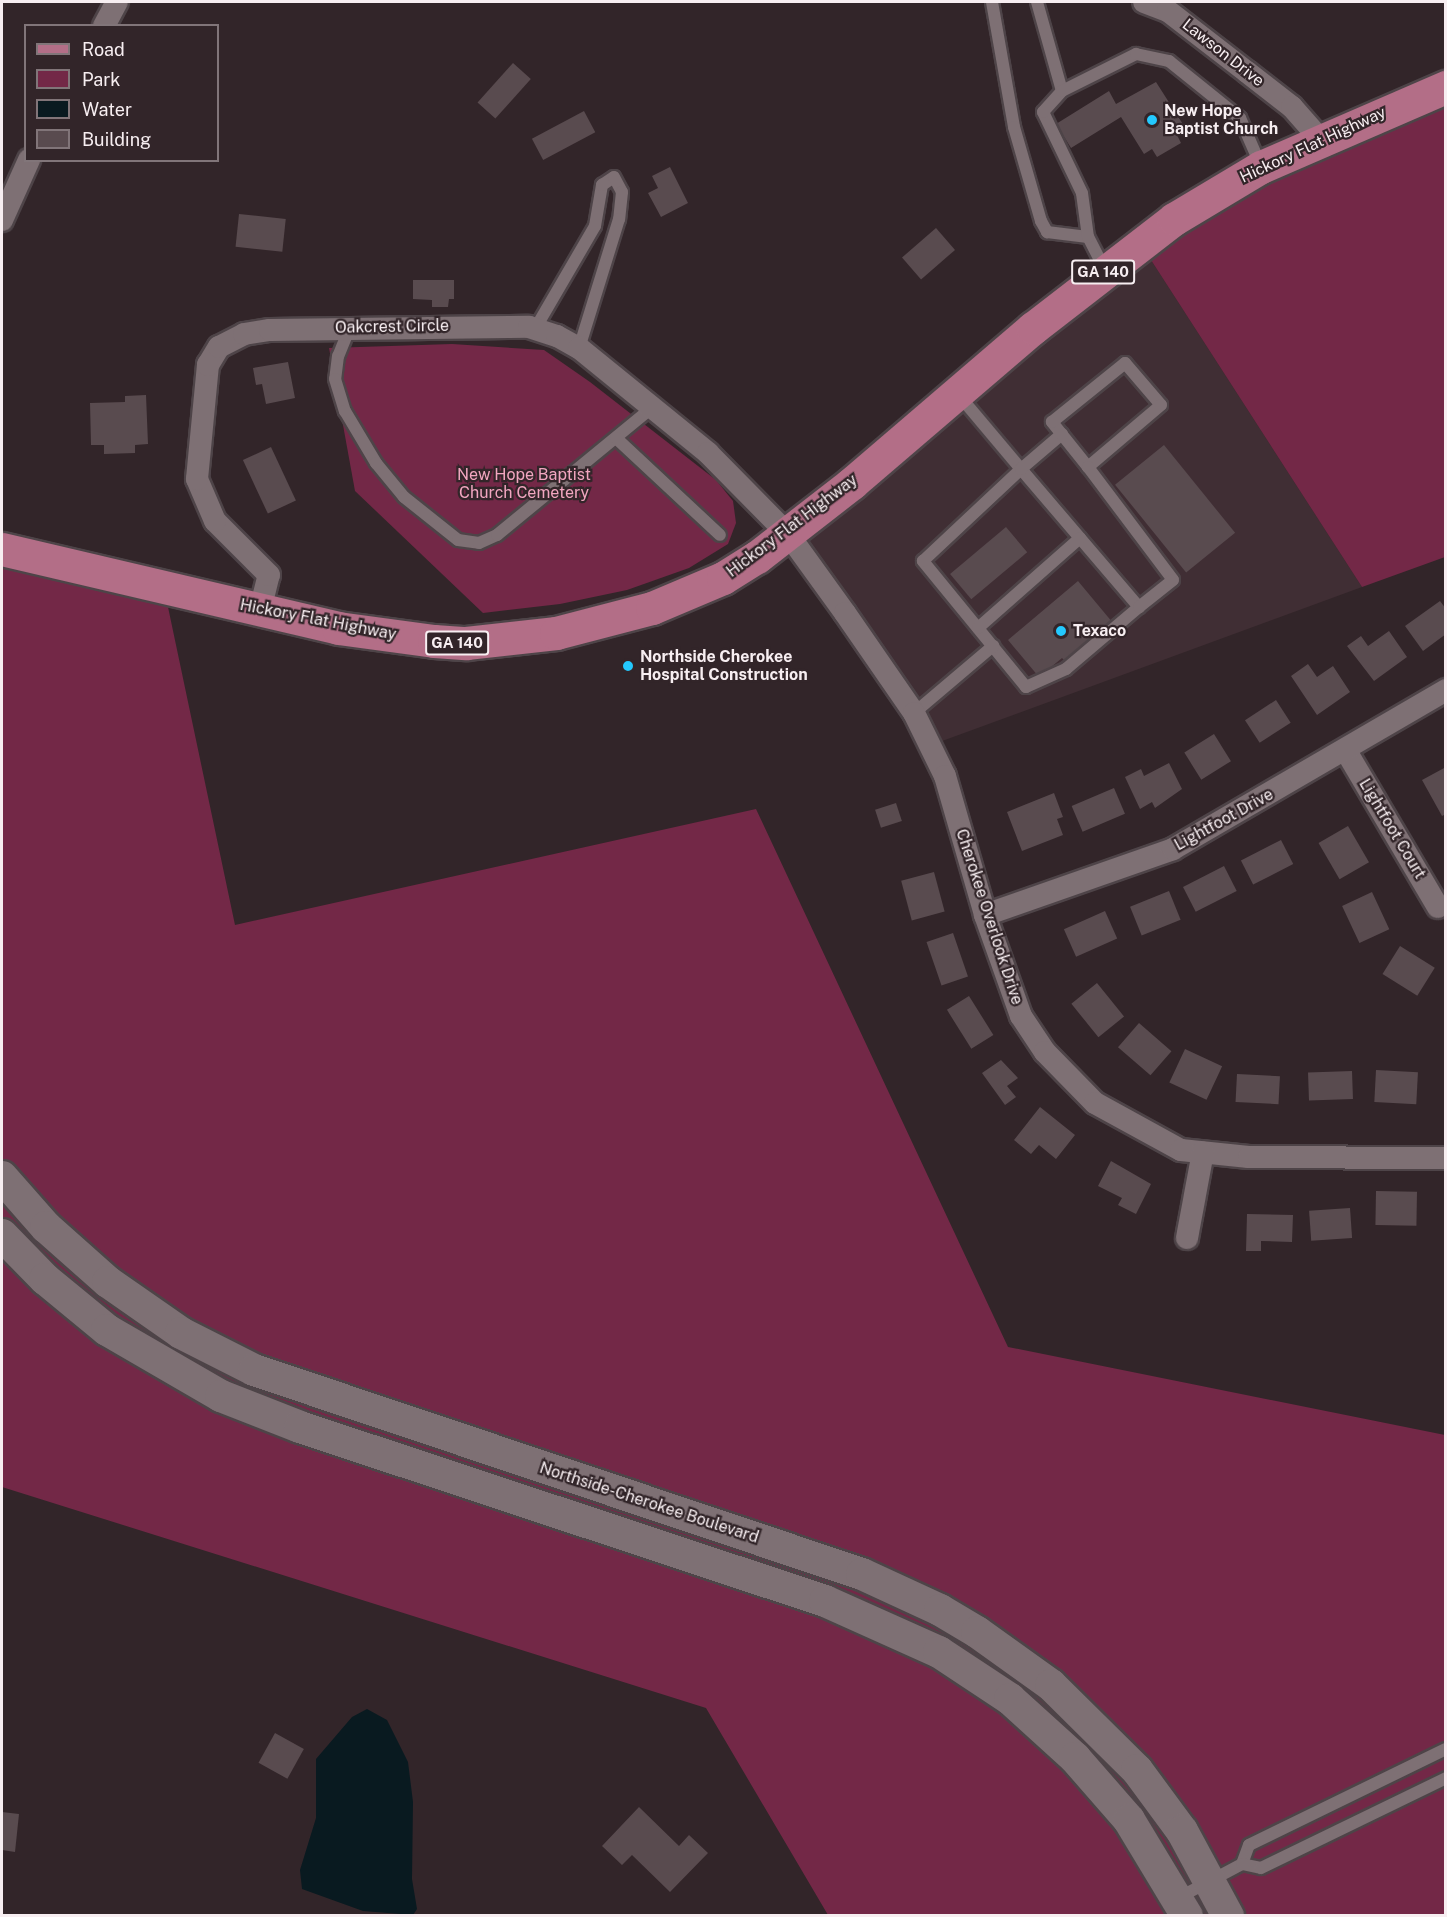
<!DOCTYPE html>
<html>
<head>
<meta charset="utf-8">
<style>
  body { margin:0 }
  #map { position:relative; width:1447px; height:1917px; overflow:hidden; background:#322529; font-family:"Public Sans",sans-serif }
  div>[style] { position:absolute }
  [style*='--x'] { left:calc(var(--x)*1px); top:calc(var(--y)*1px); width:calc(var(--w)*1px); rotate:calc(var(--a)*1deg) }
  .built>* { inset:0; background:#402e34 }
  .green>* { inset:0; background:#732847 }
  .water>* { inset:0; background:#091a20 }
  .building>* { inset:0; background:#594b4f; transform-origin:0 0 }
  .roads { filter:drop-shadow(2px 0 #4e4448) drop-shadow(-2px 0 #4e4448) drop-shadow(0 2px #4e4448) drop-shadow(0 -2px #4e4448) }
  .lane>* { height:12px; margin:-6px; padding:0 6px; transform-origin:6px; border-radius:6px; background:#7e7074 }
  .street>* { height:22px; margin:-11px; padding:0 11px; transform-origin:11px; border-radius:11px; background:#7e7074 }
  .secondary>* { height:32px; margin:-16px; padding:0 16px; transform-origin:16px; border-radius:16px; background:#7e7074 }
  .primary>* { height:33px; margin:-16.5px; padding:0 16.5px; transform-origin:16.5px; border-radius:16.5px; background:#b36e87 }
  .dots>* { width:16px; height:16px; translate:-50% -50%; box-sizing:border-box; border:3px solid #322529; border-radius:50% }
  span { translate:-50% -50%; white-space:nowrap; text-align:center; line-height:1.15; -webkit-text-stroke:4.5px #322529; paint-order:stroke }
  .shield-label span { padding:2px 4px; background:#322529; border:2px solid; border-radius:4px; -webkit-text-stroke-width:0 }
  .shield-label { font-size:15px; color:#f7eef1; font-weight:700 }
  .street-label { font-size:16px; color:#f7eef1 }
  .poi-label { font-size:16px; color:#f7eef1; font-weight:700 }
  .left { translate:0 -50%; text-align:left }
  .park-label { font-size:16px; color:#f2a6c0 }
  .frame { position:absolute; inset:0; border:3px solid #f7eef1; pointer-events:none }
  .legend { position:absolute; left:24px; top:24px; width:195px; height:138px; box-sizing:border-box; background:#322529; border:2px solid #817579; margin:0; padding:8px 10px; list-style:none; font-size:18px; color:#f7eef1 }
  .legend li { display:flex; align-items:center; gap:12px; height:30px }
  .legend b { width:30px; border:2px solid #817579 }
</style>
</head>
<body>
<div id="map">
  <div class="built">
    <i style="clip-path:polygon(1140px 243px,1362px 587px,923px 748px,804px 546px,1019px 334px)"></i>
  </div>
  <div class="green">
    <i style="clip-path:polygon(1445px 86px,1445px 557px,1362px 587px,1140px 243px)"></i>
    <i style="clip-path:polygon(452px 344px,544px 350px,590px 382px,716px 480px,733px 501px,736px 523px,728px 544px,689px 568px,627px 590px,560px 604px,483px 613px,355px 491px,329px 348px)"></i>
    <i style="clip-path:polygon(2px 558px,168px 607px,235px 925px,756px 809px,1008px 1347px,1445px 1435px,1445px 1915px,828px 1915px,706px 1708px,2px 1487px)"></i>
  </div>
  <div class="water">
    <i style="clip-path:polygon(367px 1709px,387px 1720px,408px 1762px,413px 1802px,412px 1879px,417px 1909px,413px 1915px,363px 1911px,302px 1889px,300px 1870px,316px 1818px,316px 1759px,352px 1717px)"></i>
  </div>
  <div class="building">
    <i style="left:513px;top:63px;width:24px;height:53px;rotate:42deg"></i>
    <i style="clip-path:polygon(1156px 82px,1186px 129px,1177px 135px,1181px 143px,1157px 157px,1152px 149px,1144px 154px,1121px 117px,1071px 148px,1056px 124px,1109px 91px,1116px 104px)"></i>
    <i style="left:584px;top:111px;width:24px;height:59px;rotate:62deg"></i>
    <i style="clip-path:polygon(670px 167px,688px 203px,661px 217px,648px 193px,658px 188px,652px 176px)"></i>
    <i style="left:239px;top:214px;width:47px;height:33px;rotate:6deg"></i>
    <i style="left:936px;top:228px;width:29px;height:45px;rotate:49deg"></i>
    <i style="clip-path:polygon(413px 280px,454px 280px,454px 299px,449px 299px,448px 307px,432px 307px,432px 300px,413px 299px)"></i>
    <i style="clip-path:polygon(288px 362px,295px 398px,266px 404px,262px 384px,256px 385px,253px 368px)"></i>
    <i style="clip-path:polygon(146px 395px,148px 444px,135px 445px,135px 453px,104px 454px,104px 445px,91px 445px,90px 403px,125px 402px,125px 396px)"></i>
    <i style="left:1164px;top:445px;width:113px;height:63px;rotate:51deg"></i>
    <i style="left:271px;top:447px;width:59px;height:31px;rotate:65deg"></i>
    <i style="left:1006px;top:527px;width:33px;height:73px;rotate:50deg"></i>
    <i style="clip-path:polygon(1078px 581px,1113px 623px,1066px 662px,1062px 658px,1039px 677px,1008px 640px)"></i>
    <i style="clip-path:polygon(1440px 601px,1446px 609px,1446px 634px,1423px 651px,1405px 626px)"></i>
    <i style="clip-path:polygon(1389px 631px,1407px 657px,1374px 681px,1347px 646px,1361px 636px,1368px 646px)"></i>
    <i style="clip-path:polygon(1308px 664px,1317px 677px,1333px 666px,1350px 692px,1317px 715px,1291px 676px)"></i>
    <i style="left:1276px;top:700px;width:27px;height:37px;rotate:57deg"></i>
    <i style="left:1214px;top:734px;width:32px;height:35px;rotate:58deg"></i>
    <i style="clip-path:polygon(1169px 763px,1182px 789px,1155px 808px,1152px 802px,1140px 809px,1125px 777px,1141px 769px,1144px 776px)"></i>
    <i style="clip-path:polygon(1446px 767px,1446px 814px,1442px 816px,1422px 780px)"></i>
    <i style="left:1114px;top:788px;width:28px;height:46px;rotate:67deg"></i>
    <i style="clip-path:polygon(1054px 793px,1063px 817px,1057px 819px,1063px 835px,1022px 851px,1007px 812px)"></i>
    <i style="left:896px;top:803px;width:19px;height:22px;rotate:72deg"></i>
    <i style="left:1348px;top:826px;width:42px;height:34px;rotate:60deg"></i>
    <i style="left:1281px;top:840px;width:27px;height:45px;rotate:63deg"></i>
    <i style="left:1224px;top:866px;width:28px;height:46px;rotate:63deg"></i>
    <i style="left:934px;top:872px;width:41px;height:34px;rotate:75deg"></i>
    <i style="left:1169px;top:891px;width:31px;height:42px;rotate:68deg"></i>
    <i style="left:1372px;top:892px;width:41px;height:33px;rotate:65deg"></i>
    <i style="left:1105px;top:911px;width:30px;height:45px;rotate:66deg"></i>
    <i style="left:953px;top:933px;width:46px;height:28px;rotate:71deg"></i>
    <i style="left:1400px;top:946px;width:41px;height:33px;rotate:32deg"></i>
    <i style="left:1097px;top:983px;width:43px;height:33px;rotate:51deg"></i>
    <i style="left:969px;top:996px;width:46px;height:26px;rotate:58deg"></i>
    <i style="left:1139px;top:1023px;width:43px;height:32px;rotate:41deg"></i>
    <i style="left:1185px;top:1049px;width:41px;height:37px;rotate:25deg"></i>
    <i style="clip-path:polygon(1001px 1060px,1018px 1078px,1007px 1086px,1016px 1097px,1005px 1105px,982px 1073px)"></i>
    <i style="left:1376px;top:1070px;width:42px;height:32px;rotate:3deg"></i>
    <i style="left:1352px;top:1071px;width:28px;height:44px;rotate:88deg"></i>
    <i style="left:1237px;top:1074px;width:43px;height:28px;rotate:3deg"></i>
    <i style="clip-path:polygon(1040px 1107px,1075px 1135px,1056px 1159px,1039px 1145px,1031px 1154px,1014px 1140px)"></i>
    <i style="clip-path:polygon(1111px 1161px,1151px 1184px,1136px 1214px,1118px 1205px,1122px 1198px,1098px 1186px)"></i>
    <i style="left:1376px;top:1191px;width:41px;height:34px;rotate:1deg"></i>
    <i style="left:1350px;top:1208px;width:30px;height:41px;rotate:86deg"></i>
    <i style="clip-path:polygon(1247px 1214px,1293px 1215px,1292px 1242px,1261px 1241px,1261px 1251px,1246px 1251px)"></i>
    <i style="left:275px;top:1733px;width:33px;height:34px;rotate:29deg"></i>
    <i style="clip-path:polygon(639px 1807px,679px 1846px,689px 1835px,708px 1853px,670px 1892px,632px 1855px,622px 1865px,602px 1846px)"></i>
    <i style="clip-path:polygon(2px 1812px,19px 1814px,15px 1852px,2px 1850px)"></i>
  </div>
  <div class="roads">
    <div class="lane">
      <i style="--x:992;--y:2;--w:127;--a:80"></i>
      <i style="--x:1014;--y:127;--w:98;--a:74"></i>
      <i style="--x:1041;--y:221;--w:13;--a:61"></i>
      <i style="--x:1047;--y:232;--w:41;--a:7"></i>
      <i style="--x:1037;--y:2;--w:92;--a:74.3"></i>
      <i style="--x:1105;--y:270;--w:37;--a:-117"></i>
      <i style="--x:1088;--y:237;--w:44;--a:-97.8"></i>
      <i style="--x:1082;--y:193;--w:90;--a:-115.7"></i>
      <i style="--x:1043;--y:112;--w:28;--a:-48"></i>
      <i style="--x:1062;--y:91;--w:83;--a:-26.6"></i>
      <i style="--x:1136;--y:54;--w:34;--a:12"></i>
      <i style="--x:1169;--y:61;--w:91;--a:38.8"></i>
      <i style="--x:1240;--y:118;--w:52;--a:66.4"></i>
      <i style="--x:350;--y:327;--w:31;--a:112"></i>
      <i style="--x:338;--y:356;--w:23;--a:97"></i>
      <i style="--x:335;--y:379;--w:34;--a:73"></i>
      <i style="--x:345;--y:411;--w:61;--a:59.2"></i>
      <i style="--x:376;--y:463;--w:44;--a:50.5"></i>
      <i style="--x:404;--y:497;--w:69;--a:38.5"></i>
      <i style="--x:458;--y:540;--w:21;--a:8"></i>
      <i style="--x:479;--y:543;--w:20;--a:-24"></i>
      <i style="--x:497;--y:535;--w:203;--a:-39.4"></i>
      <i style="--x:535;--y:329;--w:119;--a:-59.8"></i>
      <i style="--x:595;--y:226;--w:42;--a:-80.3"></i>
      <i style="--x:602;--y:185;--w:14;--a:-34"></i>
      <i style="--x:614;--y:177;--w:17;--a:62"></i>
      <i style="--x:622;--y:192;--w:27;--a:96"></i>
      <i style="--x:619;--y:219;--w:135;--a:107.2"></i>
      <i style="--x:957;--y:393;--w:99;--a:49.9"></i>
      <i style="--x:1021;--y:469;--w:182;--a:49.5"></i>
      <i style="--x:1139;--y:607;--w:96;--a:139.7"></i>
      <i style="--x:1066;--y:669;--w:44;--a:155.8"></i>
      <i style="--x:1026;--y:687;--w:163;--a:-129.3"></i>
      <i style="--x:923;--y:561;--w:134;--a:-43.2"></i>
      <i style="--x:1021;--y:469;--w:54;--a:-40.5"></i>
      <i style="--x:616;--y:438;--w:142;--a:43"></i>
      <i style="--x:1088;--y:467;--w:58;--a:-128.7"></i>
      <i style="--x:1052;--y:422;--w:94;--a:-38.9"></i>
      <i style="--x:1125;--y:363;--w:55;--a:49.4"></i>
      <i style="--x:1161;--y:405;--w:96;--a:139.7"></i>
      <i style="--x:1088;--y:467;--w:141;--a:53"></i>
      <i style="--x:1173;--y:580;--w:43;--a:141.5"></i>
      <i style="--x:978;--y:628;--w:136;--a:-41.4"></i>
      <i style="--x:914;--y:713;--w:104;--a:-40.3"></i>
      <i style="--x:1242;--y:1864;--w:20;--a:-70"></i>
      <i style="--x:1249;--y:1845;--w:219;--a:-26"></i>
      <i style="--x:1178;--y:1898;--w:72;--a:-28"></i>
      <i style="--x:1242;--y:1864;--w:19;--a:12"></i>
      <i style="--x:1261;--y:1868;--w:206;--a:-25.9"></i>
    </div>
    <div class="street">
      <i style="--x:1144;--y:2;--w:26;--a:21"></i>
      <i style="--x:1168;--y:11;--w:100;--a:37.7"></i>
      <i style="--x:1247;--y:72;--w:57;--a:37.9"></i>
      <i style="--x:1292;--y:107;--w:43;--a:48.8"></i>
      <i style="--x:104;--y:26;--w:27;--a:-62"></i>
      <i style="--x:2;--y:220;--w:66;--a:-65.8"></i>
      <i style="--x:260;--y:610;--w:36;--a:-76"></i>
      <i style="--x:269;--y:575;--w:76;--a:-135"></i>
      <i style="--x:215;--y:521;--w:46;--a:-113.2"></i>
      <i style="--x:197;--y:479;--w:115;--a:-84.5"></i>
      <i style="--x:208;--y:365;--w:21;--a:-59"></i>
      <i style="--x:219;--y:347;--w:28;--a:-27"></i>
      <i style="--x:244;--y:334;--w:26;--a:-9"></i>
      <i style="--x:270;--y:330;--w:259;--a:-0.7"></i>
      <i style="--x:529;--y:327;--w:29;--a:18"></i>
      <i style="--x:557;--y:336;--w:25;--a:29"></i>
      <i style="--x:579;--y:348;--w:166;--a:39.1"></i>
      <i style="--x:708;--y:453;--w:114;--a:45.4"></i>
      <i style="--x:788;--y:534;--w:97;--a:54.2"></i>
      <i style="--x:845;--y:613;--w:121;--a:55.4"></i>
      <i style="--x:914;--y:713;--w:70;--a:63.8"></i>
      <i style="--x:945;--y:776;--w:145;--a:73.9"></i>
      <i style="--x:985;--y:915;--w:107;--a:70.4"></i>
      <i style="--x:1021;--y:1016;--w:43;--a:56.3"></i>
      <i style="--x:1045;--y:1052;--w:71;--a:45.6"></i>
      <i style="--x:1095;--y:1103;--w:98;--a:28.7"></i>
      <i style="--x:1181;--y:1150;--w:68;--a:5.9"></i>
      <i style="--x:1249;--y:1157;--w:197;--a:0.3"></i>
      <i style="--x:1346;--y:751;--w:181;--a:59.5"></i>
      <i style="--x:985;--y:915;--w:199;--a:-19.3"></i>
      <i style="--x:1173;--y:849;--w:316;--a:-30.2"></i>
      <i style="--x:1187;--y:1238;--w:87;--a:-79.5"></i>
    </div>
    <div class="secondary">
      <i style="--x:2;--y:1177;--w:67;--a:48.7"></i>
      <i style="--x:46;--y:1227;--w:83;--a:41.6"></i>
      <i style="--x:108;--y:1282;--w:89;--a:34.9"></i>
      <i style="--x:181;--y:1333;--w:82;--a:26.9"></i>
      <i style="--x:254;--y:1370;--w:641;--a:18.55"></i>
      <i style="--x:862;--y:1574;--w:86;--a:24.8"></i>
      <i style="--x:940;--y:1610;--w:43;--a:30.7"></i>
      <i style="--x:977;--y:1632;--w:91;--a:35.6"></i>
      <i style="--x:1051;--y:1685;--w:121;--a:44.7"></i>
      <i style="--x:1137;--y:1770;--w:76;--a:53.6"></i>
      <i style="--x:1182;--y:1831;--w:97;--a:61.6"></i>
      <i style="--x:2;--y:1235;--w:62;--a:45.7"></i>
      <i style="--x:45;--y:1279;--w:80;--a:39.4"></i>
      <i style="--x:107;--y:1330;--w:132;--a:30.1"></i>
      <i style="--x:221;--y:1396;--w:85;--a:21.4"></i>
      <i style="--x:300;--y:1427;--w:553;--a:18.34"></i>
      <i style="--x:825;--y:1601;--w:125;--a:24.1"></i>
      <i style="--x:939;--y:1652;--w:85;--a:33.5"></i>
      <i style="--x:1010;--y:1699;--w:88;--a:42.2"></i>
      <i style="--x:1075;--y:1758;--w:82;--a:48.9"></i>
      <i style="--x:1129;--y:1820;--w:112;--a:58.9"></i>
    </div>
    <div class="primary">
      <i style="--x:2;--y:549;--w:345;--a:13.2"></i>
      <i style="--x:338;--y:628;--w:97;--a:7.7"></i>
      <i style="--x:434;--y:641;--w:32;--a:4"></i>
      <i style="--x:466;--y:643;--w:91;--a:-6.3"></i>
      <i style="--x:556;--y:633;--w:99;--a:-14.6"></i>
      <i style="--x:652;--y:608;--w:77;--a:-22.9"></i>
      <i style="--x:723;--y:578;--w:40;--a:-32"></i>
      <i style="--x:757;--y:557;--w:120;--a:-37.9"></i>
      <i style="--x:852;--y:483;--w:238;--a:-40.6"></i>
      <i style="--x:1033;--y:328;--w:178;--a:-37.7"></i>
      <i style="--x:1174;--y:219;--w:101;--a:-30.9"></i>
      <i style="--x:1261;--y:167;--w:202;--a:-23.4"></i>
    </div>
  </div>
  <div class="dots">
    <i style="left:1152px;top:120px;background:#24c9fe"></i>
    <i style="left:1061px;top:631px;background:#24c9fe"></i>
    <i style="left:628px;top:666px;background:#24c9fe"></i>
  </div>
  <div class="shield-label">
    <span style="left:1103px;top:272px">GA 140</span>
    <span style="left:457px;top:643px">GA 140</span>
  </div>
  <div class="street-label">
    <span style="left:1223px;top:53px;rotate:38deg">Lawson Drive</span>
    <span style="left:1313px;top:145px;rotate:-25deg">Hickory Flat Highway</span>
    <span style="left:392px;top:327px;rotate:-1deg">Oakcrest Circle</span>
    <span style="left:792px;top:526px;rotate:-37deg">Hickory Flat Highway</span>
    <span style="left:318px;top:620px;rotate:11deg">Hickory Flat Highway</span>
    <span style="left:1224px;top:820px;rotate:-29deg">Lightfoot Drive</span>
    <span style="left:1392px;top:829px;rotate:59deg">Lightfoot Court</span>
    <span style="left:989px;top:917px;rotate:72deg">Cherokee Overlook Drive</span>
    <span style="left:649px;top:1503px;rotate:18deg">Northside-Cherokee Boulevard</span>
  </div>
  <div class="poi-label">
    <span class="left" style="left:1164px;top:120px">New Hope<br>Baptist Church</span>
    <span class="left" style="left:1073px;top:631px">Texaco</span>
    <span class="left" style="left:640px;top:666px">Northside Cherokee<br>Hospital Construction</span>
  </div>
  <div class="park-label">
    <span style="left:524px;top:484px">New Hope Baptist<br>Church Cemetery</span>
  </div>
  <div class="frame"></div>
  <ul class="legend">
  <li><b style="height:8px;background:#b36e87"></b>Road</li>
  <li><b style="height:16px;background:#732847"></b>Park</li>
  <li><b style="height:16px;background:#091a20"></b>Water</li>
  <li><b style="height:16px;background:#594b4f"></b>Building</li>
  </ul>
</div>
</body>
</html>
